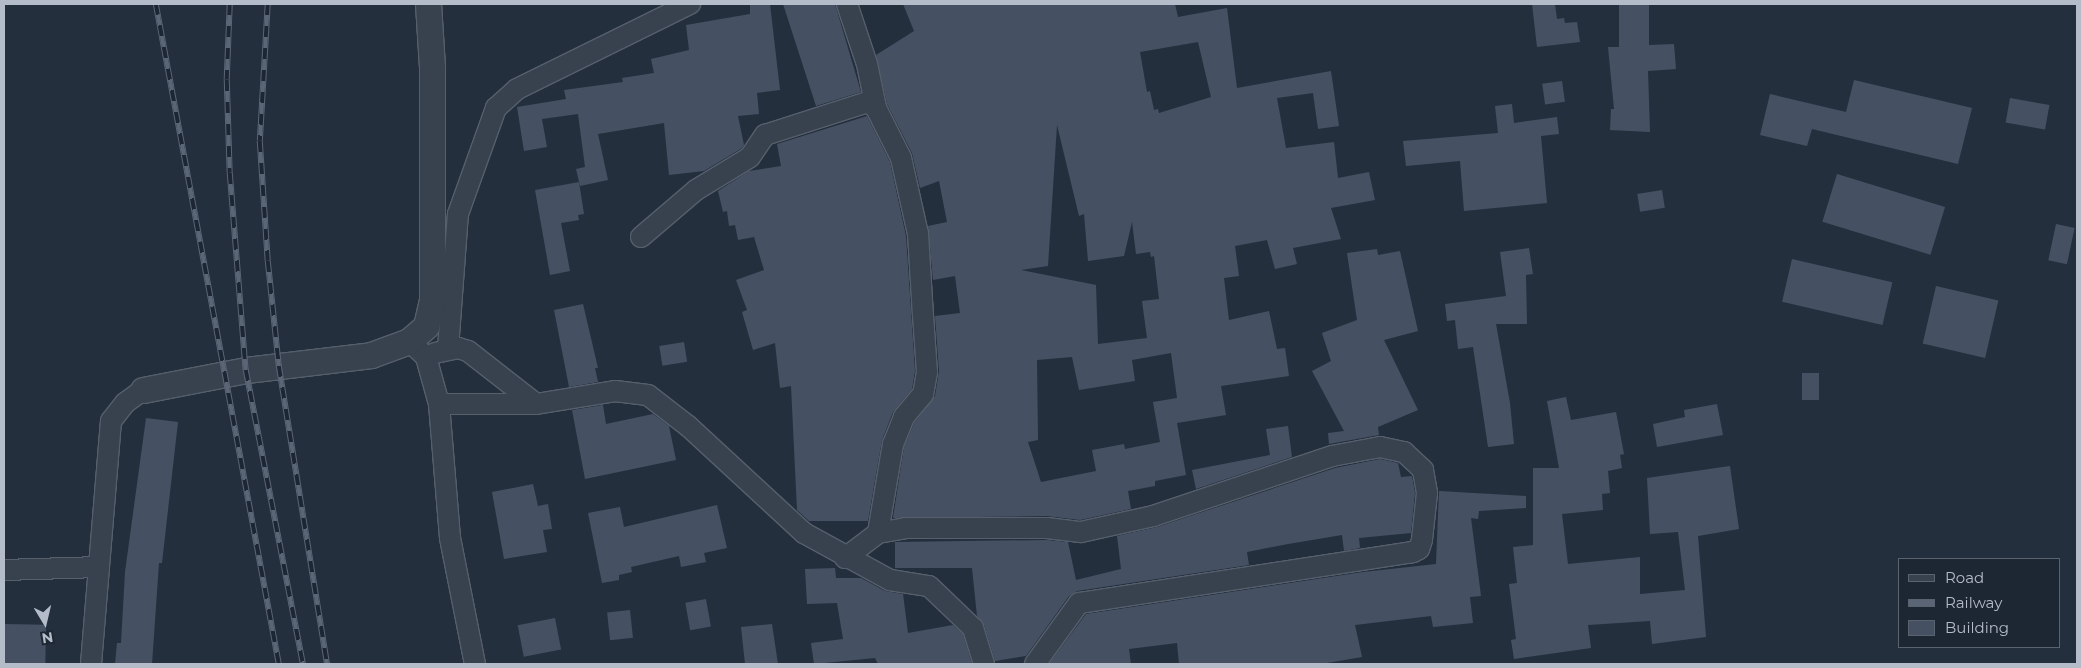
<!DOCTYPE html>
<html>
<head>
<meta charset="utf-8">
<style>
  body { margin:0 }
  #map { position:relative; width:2081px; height:668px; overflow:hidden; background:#242f3e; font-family:Montserrat,sans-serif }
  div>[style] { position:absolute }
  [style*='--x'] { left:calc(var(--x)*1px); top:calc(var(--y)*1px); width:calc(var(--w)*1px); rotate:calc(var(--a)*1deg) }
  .building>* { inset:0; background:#455162; transform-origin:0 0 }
  .roads { filter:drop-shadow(1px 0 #565f6c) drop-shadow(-1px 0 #565f6c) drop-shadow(0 1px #565f6c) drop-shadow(0 -1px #565f6c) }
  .minor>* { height:20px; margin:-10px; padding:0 10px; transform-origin:10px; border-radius:10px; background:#38414e }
  .tertiary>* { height:25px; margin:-12.5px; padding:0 12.5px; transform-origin:12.5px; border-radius:12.5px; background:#38414e }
  .rail>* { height:5.5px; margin-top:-2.75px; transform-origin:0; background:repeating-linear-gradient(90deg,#1d2633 0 11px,#5a6575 0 22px); box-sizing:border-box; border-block:1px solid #5a6575 }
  span { translate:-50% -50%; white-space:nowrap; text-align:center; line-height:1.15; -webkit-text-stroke:4px #1d2633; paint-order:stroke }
  .frame { position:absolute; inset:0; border:5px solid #b4bcc9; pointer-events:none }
  .legend { position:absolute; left:1898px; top:558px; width:162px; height:90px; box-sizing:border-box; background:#1d2633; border:1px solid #59626f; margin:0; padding:6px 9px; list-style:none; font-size:15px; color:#b4bcc9 }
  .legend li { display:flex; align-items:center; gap:10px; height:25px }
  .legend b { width:25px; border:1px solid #59626f }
  .north { position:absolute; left:20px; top:598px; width:50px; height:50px; -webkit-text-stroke:4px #1d2633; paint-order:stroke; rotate:171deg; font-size:14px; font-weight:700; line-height:20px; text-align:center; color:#b4bcc9 }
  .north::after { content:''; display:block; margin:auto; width:18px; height:22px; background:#b4bcc9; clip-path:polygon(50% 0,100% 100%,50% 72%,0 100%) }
</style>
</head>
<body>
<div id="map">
  <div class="building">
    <i style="clip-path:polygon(750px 4px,770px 4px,780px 90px,757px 93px,759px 114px,738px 116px,744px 145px,742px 148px,704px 171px,669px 175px,664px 123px,598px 134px,608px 180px,580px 186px,576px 169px,585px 167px,578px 114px,542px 119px,547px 147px,524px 151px,517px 107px,566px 99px,564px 90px,623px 82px,622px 78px,654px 73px,651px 59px,689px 50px,686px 25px,750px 14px)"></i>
    <i style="clip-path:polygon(783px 4px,835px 4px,861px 92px,816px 106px)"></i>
    <i style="clip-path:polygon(evenodd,903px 4px,1175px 4px,1178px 17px,1227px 8px,1237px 88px,1331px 71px,1339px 126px,1318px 129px,1313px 93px,1277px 98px,1286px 148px,1334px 142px,1338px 178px,1369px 172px,1375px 200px,1331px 208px,1341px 239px,1293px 248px,1297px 264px,1275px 269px,1267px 240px,1235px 246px,1239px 276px,1224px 278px,1229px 320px,1269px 311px,1277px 349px,1285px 348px,1289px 376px,1221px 386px,1226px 415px,1177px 423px,1186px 475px,1155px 481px,1155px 486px,1128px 491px,1131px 509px,1080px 520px,1047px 516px,893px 518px,904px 447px,914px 423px,935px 396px,939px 371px,935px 316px,960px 313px,955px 276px,933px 280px,928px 226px,947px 222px,939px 181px,920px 188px,912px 153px,887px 104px,876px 55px,914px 31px,903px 4px,1198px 42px,1211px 97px,1159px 113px,1158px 109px,1154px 110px,1150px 91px,1147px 92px,1140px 52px,1198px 42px,903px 4px,1057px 125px,1079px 216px,1084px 214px,1088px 261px,1124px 256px,1132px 222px,1136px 254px,1150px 252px,1151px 257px,1154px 256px,1159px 299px,1142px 301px,1147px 338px,1098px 344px,1096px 285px,1021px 270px,1048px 266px,1057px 125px,903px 4px,1171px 353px,1177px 398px,1153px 402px,1160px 442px,1125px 449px,1124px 444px,1092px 450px,1096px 471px,1041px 482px,1028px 442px,1038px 440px,1037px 360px,1072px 357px,1079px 390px,1135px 381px,1132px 360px,1171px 353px)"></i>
    <i style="clip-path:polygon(1532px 4px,1555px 4px,1557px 19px,1564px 18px,1565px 23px,1577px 22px,1580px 42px,1537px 47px)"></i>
    <i style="clip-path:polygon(1619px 4px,1649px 4px,1649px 45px,1674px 44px,1676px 69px,1648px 71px,1650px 132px,1610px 130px,1611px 109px,1614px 109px,1608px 47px,1619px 47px)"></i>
    <i style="clip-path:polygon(1854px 80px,1972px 108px,1958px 164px,1812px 129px,1807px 146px,1760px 135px,1770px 94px,1846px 112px)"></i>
    <i style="left:1562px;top:81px;width:21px;height:20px;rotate:82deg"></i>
    <i style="left:2010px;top:98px;width:40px;height:25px;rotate:10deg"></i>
    <i style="clip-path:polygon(1512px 104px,1514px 123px,1557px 117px,1559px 134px,1541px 136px,1547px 203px,1464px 211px,1460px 161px,1406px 166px,1403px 141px,1498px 133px,1495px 106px)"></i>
    <i style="clip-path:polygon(867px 116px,890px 162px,906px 236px,915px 371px,912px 389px,893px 412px,882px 440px,868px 521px,809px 521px,797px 510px,791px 386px,780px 388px,775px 343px,753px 350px,742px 312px,747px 310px,736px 280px,764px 270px,754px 237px,738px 240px,735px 225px,729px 226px,727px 211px,723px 212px,718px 191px,749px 171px,781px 166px,777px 144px)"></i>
    <i style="left:1837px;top:174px;width:113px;height:50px;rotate:17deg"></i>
    <i style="clip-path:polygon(579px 182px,584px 214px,578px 215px,579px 220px,561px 223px,570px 271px,550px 275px,535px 190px)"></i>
    <i style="left:1662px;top:190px;width:18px;height:25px;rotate:81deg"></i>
    <i style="left:2056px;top:224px;width:19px;height:37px;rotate:12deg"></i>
    <i style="clip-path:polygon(1529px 248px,1533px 274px,1526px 275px,1527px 324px,1496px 324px,1510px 403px,1514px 444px,1488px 447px,1473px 347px,1458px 349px,1455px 320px,1447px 321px,1445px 304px,1506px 296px,1500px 252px)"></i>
    <i style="clip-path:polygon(1377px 249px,1378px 255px,1400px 251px,1418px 331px,1384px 340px,1418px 410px,1378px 427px,1379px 435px,1329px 444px,1328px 433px,1344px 431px,1312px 371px,1331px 361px,1322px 333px,1357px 320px,1347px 253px)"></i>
    <i style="left:1792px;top:259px;width:103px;height:44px;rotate:13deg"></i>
    <i style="left:1936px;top:286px;width:64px;height:59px;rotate:13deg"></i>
    <i style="clip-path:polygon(583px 304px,598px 368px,595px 368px,598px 382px,569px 387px,554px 310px)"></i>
    <i style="left:684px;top:342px;width:20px;height:25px;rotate:81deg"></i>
    <i style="left:1802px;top:373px;width:17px;height:27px"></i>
    <i style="clip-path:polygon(1566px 397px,1571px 420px,1616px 412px,1624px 454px,1620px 455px,1622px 468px,1608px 471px,1610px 493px,1602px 494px,1603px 510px,1562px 514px,1568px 564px,1640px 557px,1640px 594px,1685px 590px,1678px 532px,1650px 534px,1647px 478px,1730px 466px,1739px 529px,1698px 536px,1706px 637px,1652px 644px,1650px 621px,1588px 625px,1591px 648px,1514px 659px,1511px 640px,1516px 639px,1509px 584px,1517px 583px,1513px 547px,1533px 545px,1533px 468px,1559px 468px,1547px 401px)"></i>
    <i style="clip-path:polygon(1717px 404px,1723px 435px,1657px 447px,1653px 424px,1685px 417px,1684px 410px)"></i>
    <i style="clip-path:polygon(603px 405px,606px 424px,653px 414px,669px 426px,676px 460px,585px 479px,572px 410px)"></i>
    <i style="clip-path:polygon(146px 418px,178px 422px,162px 563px,159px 563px,152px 664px,115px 664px,117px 643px,121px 643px,125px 572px)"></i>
    <i style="clip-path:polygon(1288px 426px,1292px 457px,1196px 489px,1192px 470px,1270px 455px,1266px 429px)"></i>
    <i style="clip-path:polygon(1380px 459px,1398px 463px,1401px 477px,1412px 476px,1415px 493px,1411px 533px,1359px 538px,1360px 548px,1344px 551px,1342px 535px,1288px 544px,1247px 552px,1249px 565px,1077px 591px,1069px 596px,1026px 656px,995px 661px,984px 625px,977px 616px,972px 568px,895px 568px,895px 542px,1046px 540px,1068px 542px,1076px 580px,1121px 569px,1117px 536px,1157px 527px,1335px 468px)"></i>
    <i style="clip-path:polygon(533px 484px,538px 506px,548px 504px,552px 529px,543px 530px,547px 552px,504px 559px,492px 492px)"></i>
    <i style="clip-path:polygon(1439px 491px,1526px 496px,1526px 508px,1479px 511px,1478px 519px,1471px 518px,1481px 596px,1470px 597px,1473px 623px,1433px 627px,1431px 616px,1355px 625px,1362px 657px,1321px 664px,1179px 664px,1177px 643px,1129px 649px,1131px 664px,1049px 664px,1086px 614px,1363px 572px,1436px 564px)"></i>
    <i style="clip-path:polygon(717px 505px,727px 548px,704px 553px,706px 562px,681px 567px,679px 556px,631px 567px,632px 572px,619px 575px,619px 580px,602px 583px,588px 513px,620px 507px,624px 527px)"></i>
    <i style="clip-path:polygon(835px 568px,836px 578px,861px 578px,885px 591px,903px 594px,908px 633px,953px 625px,963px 634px,972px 664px,878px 664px,875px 658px,814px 664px,811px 643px,843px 639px,837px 603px,807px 604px,805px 569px)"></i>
    <i style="left:706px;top:599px;width:28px;height:21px;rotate:80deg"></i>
    <i style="left:630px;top:610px;width:28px;height:23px;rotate:84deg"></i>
    <i style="left:555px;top:618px;width:32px;height:38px;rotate:79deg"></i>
    <i style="left:4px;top:624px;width:42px;height:40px;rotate:1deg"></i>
    <i style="clip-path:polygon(772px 624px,778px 664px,745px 664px,741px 627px)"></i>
  </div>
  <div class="roads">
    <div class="minor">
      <i style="--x:847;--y:4;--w:63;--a:71.6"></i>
      <i style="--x:867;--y:64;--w:45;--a:78.4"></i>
      <i style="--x:876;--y:108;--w:56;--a:63.4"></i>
      <i style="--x:901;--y:158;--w:78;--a:77.4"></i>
      <i style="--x:918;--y:234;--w:81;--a:86.5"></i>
      <i style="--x:923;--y:315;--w:57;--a:86"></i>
      <i style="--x:927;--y:372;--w:22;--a:100"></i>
      <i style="--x:923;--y:394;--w:30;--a:130"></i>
      <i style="--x:904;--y:417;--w:29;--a:112"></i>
      <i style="--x:893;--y:444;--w:90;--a:99.6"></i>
      <i style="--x:641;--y:237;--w:72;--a:-40.5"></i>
      <i style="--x:696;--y:190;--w:63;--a:-31.4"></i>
      <i style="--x:750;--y:157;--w:27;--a:-56"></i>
      <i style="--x:765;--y:135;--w:108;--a:-17.8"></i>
      <i style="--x:868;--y:102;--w:10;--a:37"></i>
      <i style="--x:409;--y:341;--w:23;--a:43"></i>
      <i style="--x:426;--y:357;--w:49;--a:74.5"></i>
      <i style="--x:439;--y:404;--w:134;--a:85.3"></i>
      <i style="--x:450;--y:538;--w:128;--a:78.8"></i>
      <i style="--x:448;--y:349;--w:135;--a:-85.8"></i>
      <i style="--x:458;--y:214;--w:113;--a:-70.3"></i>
      <i style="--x:496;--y:108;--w:28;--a:-42"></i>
      <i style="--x:517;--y:89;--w:193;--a:-26.2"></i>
      <i style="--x:435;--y:353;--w:24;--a:-12"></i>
      <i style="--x:458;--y:348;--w:10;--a:17"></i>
      <i style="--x:468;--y:351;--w:86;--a:37.9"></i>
      <i style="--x:439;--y:404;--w:97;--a:0"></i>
      <i style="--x:536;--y:404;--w:80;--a:-9.3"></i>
      <i style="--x:615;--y:391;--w:33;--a:7"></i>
      <i style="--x:648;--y:395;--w:51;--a:37.8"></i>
      <i style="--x:688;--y:426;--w:158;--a:42.7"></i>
      <i style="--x:804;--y:533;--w:98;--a:28.7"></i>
      <i style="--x:890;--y:580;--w:39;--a:9"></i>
      <i style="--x:929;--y:586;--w:61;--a:43.7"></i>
      <i style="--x:973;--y:628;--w:38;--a:73"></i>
      <i style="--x:845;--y:558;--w:41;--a:-37.1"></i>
      <i style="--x:878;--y:533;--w:28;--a:-10"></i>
      <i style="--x:906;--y:528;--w:141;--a:0"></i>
      <i style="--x:1047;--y:528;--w:34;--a:7"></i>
      <i style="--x:1081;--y:532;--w:74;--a:-12.5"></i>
      <i style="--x:1153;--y:516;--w:189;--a:-18.5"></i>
      <i style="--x:1332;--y:456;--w:49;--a:-10.6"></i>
      <i style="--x:1380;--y:447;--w:25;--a:12"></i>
      <i style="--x:1404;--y:452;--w:26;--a:43"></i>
      <i style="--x:1423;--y:470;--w:23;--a:80"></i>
      <i style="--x:1427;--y:493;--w:47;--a:96.1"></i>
      <i style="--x:1422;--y:540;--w:9;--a:108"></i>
      <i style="--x:1419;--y:549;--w:7;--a:153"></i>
      <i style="--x:1413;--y:552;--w:338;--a:171.3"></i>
      <i style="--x:1079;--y:603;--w:75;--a:125.8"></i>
      <i style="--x:4;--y:570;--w:95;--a:-1.8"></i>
      <i style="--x:91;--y:664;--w:244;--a:-85.3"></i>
      <i style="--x:111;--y:421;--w:23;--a:-52"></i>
      <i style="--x:125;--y:403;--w:22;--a:-36"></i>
    </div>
    <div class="tertiary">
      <i style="--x:143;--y:390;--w:105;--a:-11"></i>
      <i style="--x:246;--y:370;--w:126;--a:-6.8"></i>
      <i style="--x:371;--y:355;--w:40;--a:-20.2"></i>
      <i style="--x:409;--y:341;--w:23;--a:-41"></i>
      <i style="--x:426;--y:326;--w:26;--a:-77"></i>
      <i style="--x:432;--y:301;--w:234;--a:-90"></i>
      <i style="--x:432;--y:67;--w:63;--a:-93.6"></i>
    </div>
  </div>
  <div class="rail">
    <i style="--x:156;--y:4;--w:671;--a:79.44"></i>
    <i style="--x:230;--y:4;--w:76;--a:92.3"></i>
    <i style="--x:227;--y:80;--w:93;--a:88.2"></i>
    <i style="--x:230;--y:173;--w:198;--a:85.4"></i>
    <i style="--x:246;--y:370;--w:299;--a:79"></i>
    <i style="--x:268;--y:4;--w:137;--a:93.3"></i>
    <i style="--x:260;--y:141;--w:120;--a:86.2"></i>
    <i style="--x:268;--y:261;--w:106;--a:84"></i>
    <i style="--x:279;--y:366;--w:302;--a:80.8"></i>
  </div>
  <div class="frame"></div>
  <ul class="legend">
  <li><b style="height:6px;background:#38414e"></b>Road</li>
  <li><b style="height:6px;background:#5a6575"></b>Railway</li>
  <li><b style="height:14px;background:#455162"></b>Building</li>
  </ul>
  <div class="north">N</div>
</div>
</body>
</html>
